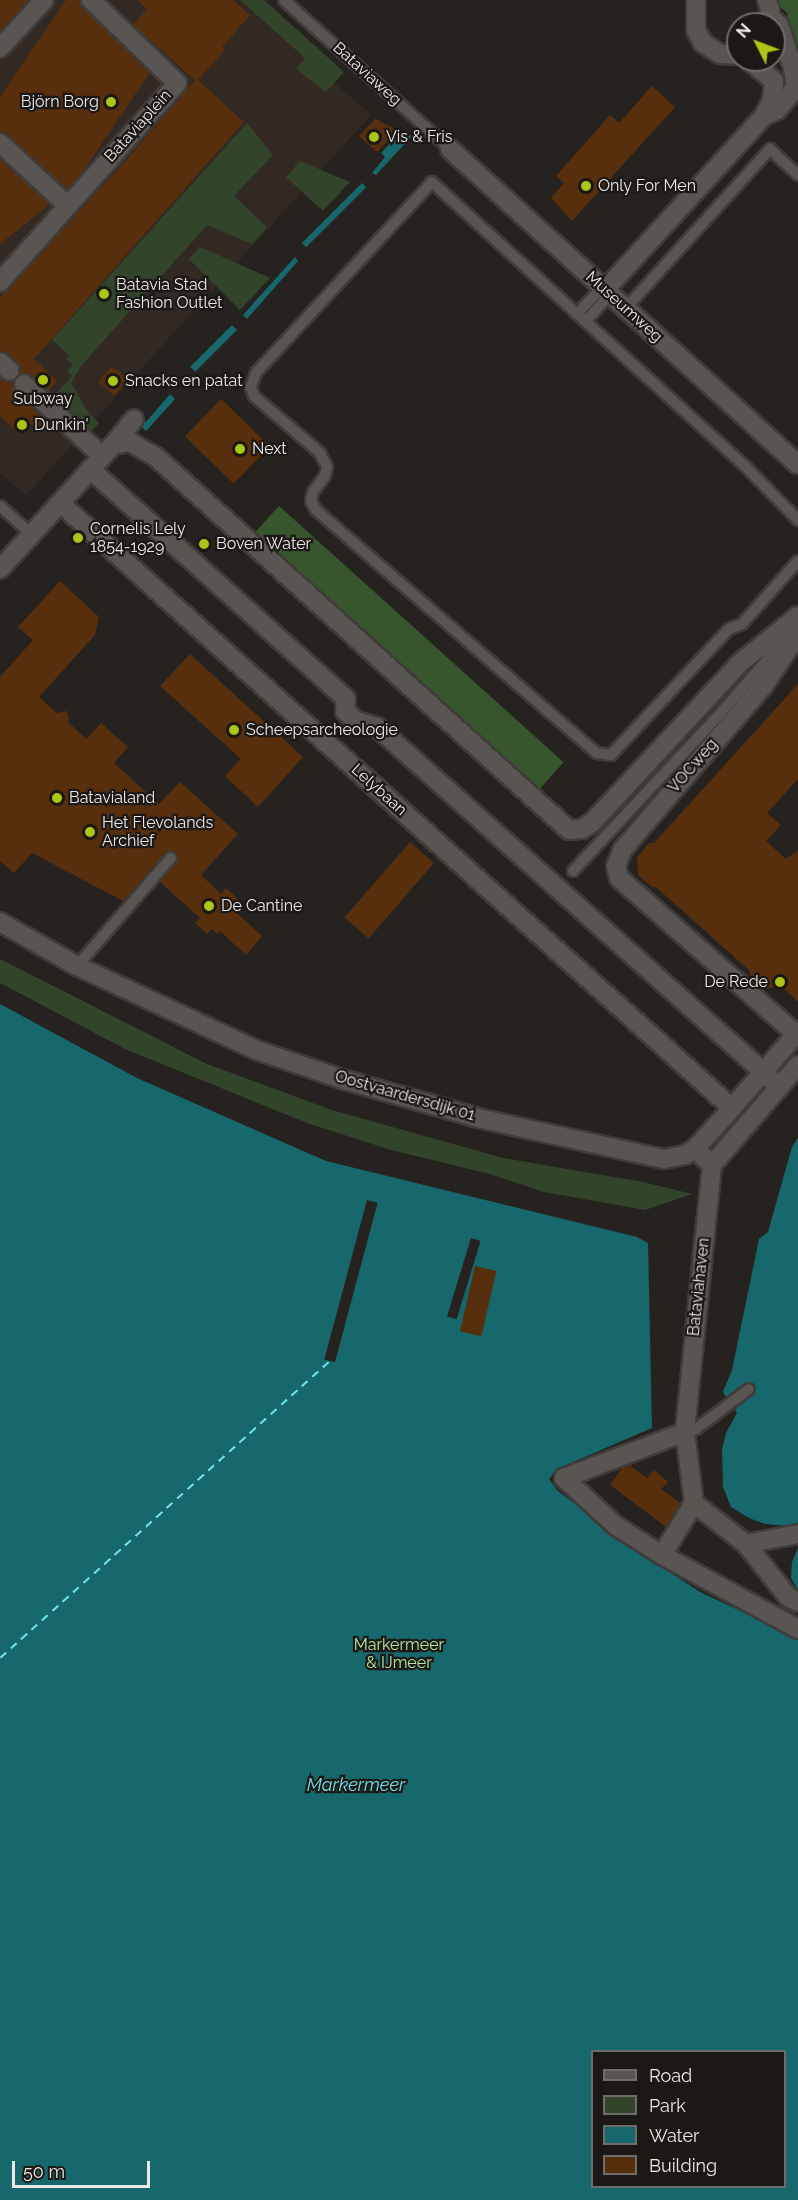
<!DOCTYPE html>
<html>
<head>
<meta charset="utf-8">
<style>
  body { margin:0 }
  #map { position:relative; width:798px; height:2200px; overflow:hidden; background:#26221f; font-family:Raleway,sans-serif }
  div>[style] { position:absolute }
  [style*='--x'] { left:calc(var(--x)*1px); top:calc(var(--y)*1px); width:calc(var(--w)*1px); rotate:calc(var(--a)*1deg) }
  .built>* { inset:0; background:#332923 }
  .green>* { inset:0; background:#32452b }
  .forest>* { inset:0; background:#38562d; transform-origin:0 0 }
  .water>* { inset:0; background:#16686d; transform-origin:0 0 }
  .pier>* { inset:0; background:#26221f; transform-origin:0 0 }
  .ferry>* { height:1.5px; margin-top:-0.75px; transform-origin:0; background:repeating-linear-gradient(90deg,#70e2e9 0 8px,transparent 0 14px) }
  .building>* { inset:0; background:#572f0d; transform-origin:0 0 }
  .roads { filter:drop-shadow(2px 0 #3f3c3a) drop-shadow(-2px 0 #3f3c3a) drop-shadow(0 2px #3f3c3a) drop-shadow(0 -2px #3f3c3a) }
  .lane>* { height:10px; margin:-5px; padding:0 5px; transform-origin:5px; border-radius:5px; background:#595552 }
  .street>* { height:18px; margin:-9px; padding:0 9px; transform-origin:9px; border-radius:9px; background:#595552 }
  .secondary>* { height:18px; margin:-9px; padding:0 9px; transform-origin:9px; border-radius:9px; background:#595552 }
  .dots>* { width:16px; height:16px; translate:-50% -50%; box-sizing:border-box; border:3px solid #1c1816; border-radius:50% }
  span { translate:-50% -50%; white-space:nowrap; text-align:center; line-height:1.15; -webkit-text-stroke:4.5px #1c1816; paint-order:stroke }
  .street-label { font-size:16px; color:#ebe9e7 }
  .poi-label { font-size:16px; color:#ebe9e7 }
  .right { translate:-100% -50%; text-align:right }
  .left { translate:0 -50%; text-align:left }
  .park-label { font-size:16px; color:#b4e7a3 }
  .water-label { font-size:18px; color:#70e2e9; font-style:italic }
  .legend { position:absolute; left:591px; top:2050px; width:195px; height:138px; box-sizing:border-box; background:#1c1816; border:2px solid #6f6c6a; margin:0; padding:8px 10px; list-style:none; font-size:18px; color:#ebe9e7 }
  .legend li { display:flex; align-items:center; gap:12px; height:30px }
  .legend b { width:30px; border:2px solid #6f6c6a }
  .north { position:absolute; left:726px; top:12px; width:60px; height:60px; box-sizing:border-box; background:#1c1816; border:2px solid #6f6c6a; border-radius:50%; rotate:312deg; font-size:16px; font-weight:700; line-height:24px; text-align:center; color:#ebe9e7 }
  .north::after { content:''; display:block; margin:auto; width:21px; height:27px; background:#abc616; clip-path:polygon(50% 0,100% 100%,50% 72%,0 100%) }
  .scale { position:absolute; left:12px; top:2161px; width:138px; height:27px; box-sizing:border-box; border:3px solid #ebe9e7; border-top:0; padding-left:8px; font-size:18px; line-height:21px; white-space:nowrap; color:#ebe9e7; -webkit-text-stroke:4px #1c1816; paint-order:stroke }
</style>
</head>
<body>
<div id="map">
  <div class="built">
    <i style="clip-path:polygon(0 0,241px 0,371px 115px,26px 496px,0 473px)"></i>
  </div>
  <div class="green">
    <i style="clip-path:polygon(240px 0,264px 0,344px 72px,326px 92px,296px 69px,305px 58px)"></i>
    <i style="clip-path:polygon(247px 123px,273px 155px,234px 196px,267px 227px,252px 244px,207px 225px,81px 366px,71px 383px,88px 412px,99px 423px,90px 432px,53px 397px,72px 376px,67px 371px,73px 365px,66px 359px,69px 355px,52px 340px)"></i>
    <i style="clip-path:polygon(300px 161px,350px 182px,323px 211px,286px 177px)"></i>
    <i style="clip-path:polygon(200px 247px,270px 278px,240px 310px,189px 259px)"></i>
    <i style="clip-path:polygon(0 959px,207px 1064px,332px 1110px,503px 1158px,643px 1182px,692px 1194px,645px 1210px,544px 1192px,490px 1174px,391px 1150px,307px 1123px,125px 1049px,40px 1004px,0 983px)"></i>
  </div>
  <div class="forest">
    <i style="clip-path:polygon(773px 0,798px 0,798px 59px,787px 13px)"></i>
    <i style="left:279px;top:506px;width:383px;height:37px;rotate:42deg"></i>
  </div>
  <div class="water">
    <i style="clip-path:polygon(401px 132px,412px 136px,376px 175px,372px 173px,385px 157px,381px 153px)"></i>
    <i style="left:362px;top:183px;width:6px;height:85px;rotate:45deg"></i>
    <i style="clip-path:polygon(295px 257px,298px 261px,247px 319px,243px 315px)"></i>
    <i style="left:232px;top:325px;width:7px;height:59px;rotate:45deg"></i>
    <i style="clip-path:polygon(170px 394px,175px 399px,146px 431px,136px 421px,140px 417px,146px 422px)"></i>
    <i style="clip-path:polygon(evenodd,0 1004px,137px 1078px,326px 1161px,637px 1237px,648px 1243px,652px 1428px,557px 1469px,549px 1479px,558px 1491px,630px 1546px,700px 1592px,798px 1638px,798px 2200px,0 2200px,0 1004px,592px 2052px,784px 2052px,784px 2186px,592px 2186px,592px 2052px)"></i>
    <i style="clip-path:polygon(798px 1138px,798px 1526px,788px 1526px,765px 1524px,749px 1518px,731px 1507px,723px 1487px,722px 1450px,726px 1433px,737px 1413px,723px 1392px,732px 1370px,759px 1239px,768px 1232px,792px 1147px)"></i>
    <i style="clip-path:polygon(798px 1548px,798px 1590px,791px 1578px,792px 1562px)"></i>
  </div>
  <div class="pier">
    <i style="left:367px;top:1200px;width:11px;height:165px;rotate:15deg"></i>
    <i style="left:471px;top:1238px;width:10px;height:82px;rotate:17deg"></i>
  </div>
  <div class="ferry">
    <i style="--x:0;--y:1658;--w:444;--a:-42"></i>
  </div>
  <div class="building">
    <i style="clip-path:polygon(0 0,29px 0,0 31px)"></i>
    <i style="clip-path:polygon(66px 0,79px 0,83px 8px,150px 72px,82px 173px,67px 190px,8px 135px,0 132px,0 97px)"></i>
    <i style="clip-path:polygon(137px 0,233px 0,250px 15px,222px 47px,225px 50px,198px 80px,244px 122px,34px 359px,57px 381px,48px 391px,31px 375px,21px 373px,18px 363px,0 351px,0 298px,130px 156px,195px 80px,133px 25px,147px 9px)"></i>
    <i style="clip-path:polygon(652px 86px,675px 107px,572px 221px,551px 198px,564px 183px,556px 176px,610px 115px,619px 123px)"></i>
    <i style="clip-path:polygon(375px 119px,398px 130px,377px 152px,359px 136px)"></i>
    <i style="clip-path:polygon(0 158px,50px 204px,0 244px)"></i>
    <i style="left:112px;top:366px;width:21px;height:21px;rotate:41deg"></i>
    <i style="clip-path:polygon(0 377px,13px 382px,16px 392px,48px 422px,39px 432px,29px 423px,19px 433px,0 416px)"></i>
    <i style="left:221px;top:399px;width:68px;height:52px;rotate:44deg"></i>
    <i style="clip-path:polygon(60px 581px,99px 617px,95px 635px,39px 697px,57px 713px,67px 711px,69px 723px,86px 739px,101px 723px,111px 732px,128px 747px,114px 763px,159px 804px,180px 782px,238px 834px,201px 875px,221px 894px,226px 888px,238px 899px,233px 905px,239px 910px,237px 913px,262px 936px,246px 955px,220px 931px,218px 934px,212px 929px,207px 934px,195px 923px,200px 918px,160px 882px,178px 860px,178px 855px,173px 851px,165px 853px,123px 901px,32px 853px,14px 873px,0 861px,0 677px,33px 640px,18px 627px)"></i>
    <i style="clip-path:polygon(190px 654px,303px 757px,258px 807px,225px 776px,241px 759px,160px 686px)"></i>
    <i style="clip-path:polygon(798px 684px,798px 779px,767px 813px,781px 825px,766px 841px,786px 859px,798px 850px,798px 1002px,782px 987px,763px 988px,750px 976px,750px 971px,656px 887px,652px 887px,638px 875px,637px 857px,649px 843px,654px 843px)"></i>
    <i style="left:410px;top:842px;width:32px;height:100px;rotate:41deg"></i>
    <i style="left:475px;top:1266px;width:22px;height:67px;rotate:13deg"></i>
    <i style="clip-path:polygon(629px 1465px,647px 1478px,654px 1470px,668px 1482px,661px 1489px,681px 1503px,666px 1527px,610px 1485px,622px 1468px)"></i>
  </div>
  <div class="roads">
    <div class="lane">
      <i style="--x:284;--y:0;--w:223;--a:41.9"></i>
      <i style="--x:626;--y:308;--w:215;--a:-47.8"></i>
      <i style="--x:770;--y:149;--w:38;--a:43"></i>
      <i style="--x:577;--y:314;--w:37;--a:-47"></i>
      <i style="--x:586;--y:321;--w:36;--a:-48"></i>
      <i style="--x:0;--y:506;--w:42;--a:42.1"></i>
      <i style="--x:798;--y:520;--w:76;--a:-134.5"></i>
      <i style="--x:745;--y:466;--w:423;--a:-137.8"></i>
      <i style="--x:432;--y:182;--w:260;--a:132.7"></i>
      <i style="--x:256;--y:373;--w:15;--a:110"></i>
      <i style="--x:251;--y:387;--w:9;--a:72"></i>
      <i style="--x:254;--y:396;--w:87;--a:40.8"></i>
      <i style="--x:320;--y:453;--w:16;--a:63"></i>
      <i style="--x:327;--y:467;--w:9;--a:103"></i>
      <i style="--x:325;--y:476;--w:20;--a:127"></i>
      <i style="--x:313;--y:492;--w:9;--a:103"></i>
      <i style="--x:311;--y:501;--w:10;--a:61"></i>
      <i style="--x:316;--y:510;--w:371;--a:40.9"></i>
      <i style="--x:597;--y:753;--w:14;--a:8"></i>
      <i style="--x:611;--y:755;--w:173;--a:-46.9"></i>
      <i style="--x:729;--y:629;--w:14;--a:-21"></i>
      <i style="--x:742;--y:624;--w:84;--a:-48.4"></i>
      <i style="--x:573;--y:871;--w:214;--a:-46.9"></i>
      <i style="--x:719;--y:715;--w:105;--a:-48.9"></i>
      <i style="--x:77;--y:966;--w:143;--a:-49"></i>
      <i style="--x:685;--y:1432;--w:11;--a:-15"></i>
      <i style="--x:696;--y:1429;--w:66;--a:-37"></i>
    </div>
    <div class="street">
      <i style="--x:696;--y:0;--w:30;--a:90"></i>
      <i style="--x:696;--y:30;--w:15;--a:62"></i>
      <i style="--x:703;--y:43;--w:20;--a:33"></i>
      <i style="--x:720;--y:54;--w:18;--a:3"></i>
      <i style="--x:767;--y:0;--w:10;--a:73"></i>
      <i style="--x:770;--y:10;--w:14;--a:94"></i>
      <i style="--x:0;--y:48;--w:65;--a:-47.5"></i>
      <i style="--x:766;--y:115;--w:12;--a:-24"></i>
      <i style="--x:777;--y:110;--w:30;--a:-50"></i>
      <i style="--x:796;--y:87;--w:20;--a:-99"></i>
      <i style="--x:793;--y:67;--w:44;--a:-108.4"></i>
      <i style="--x:779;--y:25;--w:12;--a:-138"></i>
      <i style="--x:0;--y:143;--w:93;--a:42.8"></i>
      <i style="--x:450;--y:149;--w:469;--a:42.2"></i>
      <i style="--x:0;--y:282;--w:266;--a:-48.3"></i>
      <i style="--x:177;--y:83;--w:120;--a:-136"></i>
      <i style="--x:605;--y:290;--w:236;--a:-47.6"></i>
      <i style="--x:764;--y:116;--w:18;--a:-63"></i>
      <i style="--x:772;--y:100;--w:19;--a:-84"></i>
      <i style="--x:774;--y:81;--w:33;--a:-140"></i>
      <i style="--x:0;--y:362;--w:13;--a:42"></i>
      <i style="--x:24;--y:384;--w:106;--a:42.7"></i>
      <i style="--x:113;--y:445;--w:33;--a:-51"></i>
      <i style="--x:90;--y:469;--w:344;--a:41.9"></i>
      <i style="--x:346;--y:699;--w:12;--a:95"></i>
      <i style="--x:345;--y:711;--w:15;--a:42"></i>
      <i style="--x:356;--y:721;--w:22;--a:16"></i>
      <i style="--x:377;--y:727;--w:539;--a:41.77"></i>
      <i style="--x:0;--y:569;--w:89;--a:-47.7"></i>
      <i style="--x:0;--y:922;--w:89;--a:29.7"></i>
      <i style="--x:77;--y:966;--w:198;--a:25.1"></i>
      <i style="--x:256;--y:1050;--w:94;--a:18.6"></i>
      <i style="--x:345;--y:1080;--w:142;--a:15.9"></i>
      <i style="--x:482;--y:1119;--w:186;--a:12.4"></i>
      <i style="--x:664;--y:1159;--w:21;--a:-11"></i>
      <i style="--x:685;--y:1155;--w:12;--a:-31"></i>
      <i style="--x:695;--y:1149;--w:55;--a:-47.9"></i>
      <i style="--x:695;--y:1149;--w:23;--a:43"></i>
      <i style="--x:712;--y:1165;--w:268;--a:95.8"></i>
      <i style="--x:685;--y:1432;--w:72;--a:82.8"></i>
      <i style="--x:694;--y:1503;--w:61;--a:121.6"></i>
      <i style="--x:662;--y:1555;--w:155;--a:28.6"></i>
      <i style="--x:712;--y:1165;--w:132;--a:-49.3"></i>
      <i style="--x:694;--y:1503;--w:66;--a:38.3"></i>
      <i style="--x:746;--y:1544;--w:68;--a:51.6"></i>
      <i style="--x:788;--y:1597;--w:11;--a:27"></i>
      <i style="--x:746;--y:1544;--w:53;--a:-10.9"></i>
      <i style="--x:662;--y:1555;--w:54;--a:-147.8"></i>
      <i style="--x:616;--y:1526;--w:71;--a:-137.3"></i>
      <i style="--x:564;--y:1478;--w:129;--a:-20.8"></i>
    </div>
    <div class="secondary">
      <i style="--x:798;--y:616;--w:75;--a:141"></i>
      <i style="--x:740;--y:663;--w:217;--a:132.8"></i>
      <i style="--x:593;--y:822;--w:13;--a:148"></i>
      <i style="--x:582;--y:829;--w:13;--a:176"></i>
      <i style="--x:569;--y:830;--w:557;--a:-137.91"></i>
      <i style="--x:156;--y:457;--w:30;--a:-150"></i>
      <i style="--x:130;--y:442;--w:17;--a:170"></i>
      <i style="--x:113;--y:445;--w:79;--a:132.4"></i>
      <i style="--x:60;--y:503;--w:904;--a:42"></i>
      <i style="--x:732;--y:1108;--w:101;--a:-49"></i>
      <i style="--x:796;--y:1034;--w:236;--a:-138.6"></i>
      <i style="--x:619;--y:878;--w:12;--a:-104"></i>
      <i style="--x:616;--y:866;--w:18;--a:-68"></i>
      <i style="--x:623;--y:849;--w:216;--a:-49.3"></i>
      <i style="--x:764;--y:685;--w:61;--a:-56.3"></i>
    </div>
  </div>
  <div class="dots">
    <i style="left:111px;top:102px;background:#abc616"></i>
    <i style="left:374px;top:137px;background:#abc616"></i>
    <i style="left:586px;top:186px;background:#abc616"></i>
    <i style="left:104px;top:294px;background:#abc616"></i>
    <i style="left:43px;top:380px;background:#abc616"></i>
    <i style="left:113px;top:381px;background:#abc616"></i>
    <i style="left:22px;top:425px;background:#abc616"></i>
    <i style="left:240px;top:449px;background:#abc616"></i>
    <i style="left:78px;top:538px;background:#abc616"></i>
    <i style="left:204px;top:544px;background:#abc616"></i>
    <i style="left:234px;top:730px;background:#abc616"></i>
    <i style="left:57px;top:798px;background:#abc616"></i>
    <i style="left:90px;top:832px;background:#abc616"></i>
    <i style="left:209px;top:906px;background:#abc616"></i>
    <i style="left:780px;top:982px;background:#abc616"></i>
  </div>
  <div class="street-label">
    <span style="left:367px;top:74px;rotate:42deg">Bataviaweg</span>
    <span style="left:138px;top:126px;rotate:-48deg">Bataviaplein</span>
    <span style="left:624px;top:307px;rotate:42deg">Museumweg</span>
    <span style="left:693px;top:766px;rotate:-49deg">VOCweg</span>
    <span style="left:379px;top:790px;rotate:42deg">Lelybaan</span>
    <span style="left:405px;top:1096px;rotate:16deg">Oostvaardersdijk 01</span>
    <span style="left:699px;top:1287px;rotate:-84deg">Bataviahaven</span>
  </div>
  <div class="poi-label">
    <span class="right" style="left:99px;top:102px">Björn Borg</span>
    <span class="left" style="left:386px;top:137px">Vis &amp; Fris</span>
    <span class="left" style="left:598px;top:186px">Only For Men</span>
    <span class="left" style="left:116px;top:294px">Batavia Stad<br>Fashion Outlet</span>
    <span class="left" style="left:125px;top:381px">Snacks en patat</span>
    <span style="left:43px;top:399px">Subway</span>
    <span class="left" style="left:34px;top:425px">Dunkin'</span>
    <span class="left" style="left:252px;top:449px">Next</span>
    <span class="left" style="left:90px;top:538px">Cornelis Lely<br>1854-1929</span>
    <span class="left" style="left:216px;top:544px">Boven Water</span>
    <span class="left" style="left:246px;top:730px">Scheepsarcheologie</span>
    <span class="left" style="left:69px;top:798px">Batavialand</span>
    <span class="left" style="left:102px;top:832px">Het Flevolands<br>Archief</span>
    <span class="left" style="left:221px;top:906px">De Cantine</span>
    <span class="right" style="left:768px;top:982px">De Rede</span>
  </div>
  <div class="park-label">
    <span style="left:399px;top:1654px">Markermeer<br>&amp; IJmeer</span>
  </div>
  <div class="water-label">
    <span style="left:356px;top:1785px">Markermeer</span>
  </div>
  <ul class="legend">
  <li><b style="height:8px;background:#595552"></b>Road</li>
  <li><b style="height:16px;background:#32452b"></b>Park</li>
  <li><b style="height:16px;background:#16686d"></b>Water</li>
  <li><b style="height:16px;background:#572f0d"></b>Building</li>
  </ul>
  <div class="north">N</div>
  <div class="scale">50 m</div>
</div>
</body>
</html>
